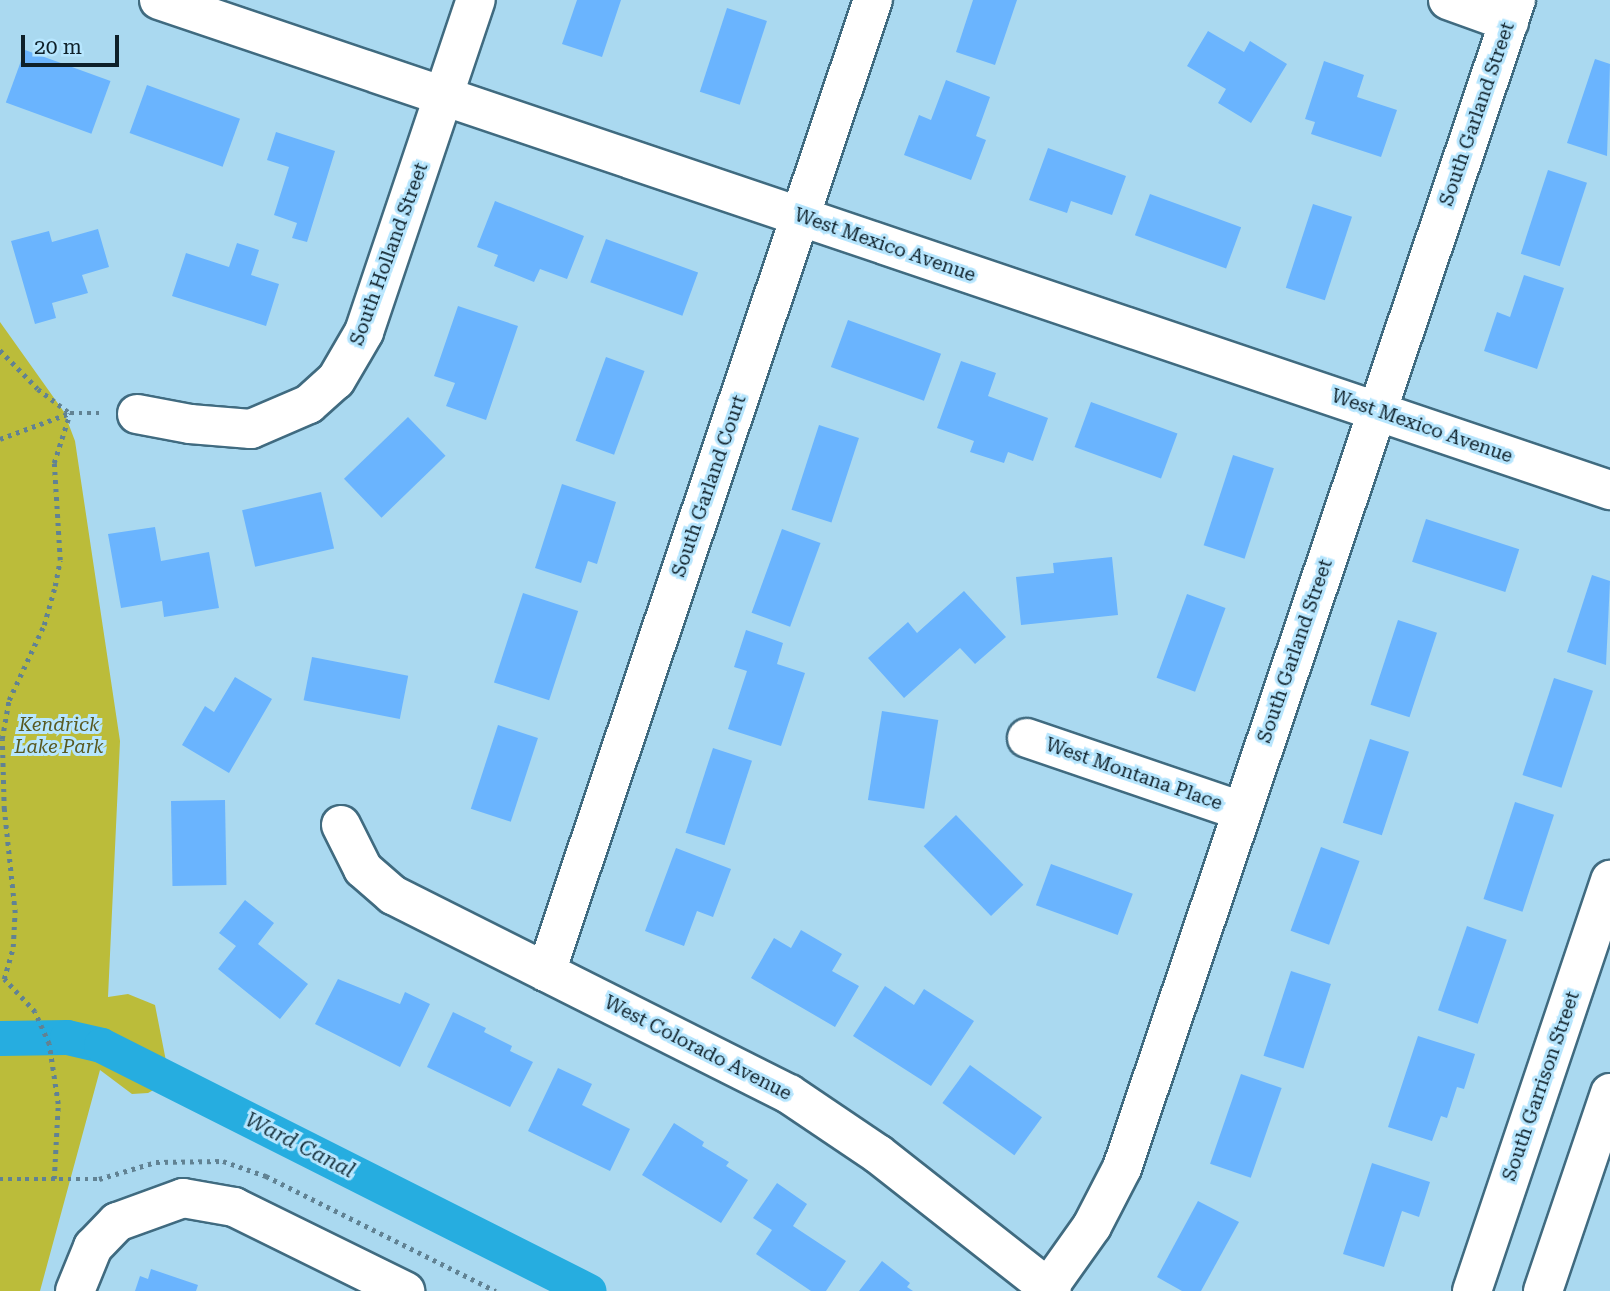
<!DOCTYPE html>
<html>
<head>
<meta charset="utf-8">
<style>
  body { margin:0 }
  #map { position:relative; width:1610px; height:1291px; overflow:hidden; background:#aad9f0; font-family:"Roboto Serif",serif }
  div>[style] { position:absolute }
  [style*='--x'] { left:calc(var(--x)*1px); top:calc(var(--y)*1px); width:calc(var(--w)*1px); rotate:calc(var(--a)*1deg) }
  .green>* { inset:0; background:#bbbc3a }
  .canal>* { height:35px; margin:-17.5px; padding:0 17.5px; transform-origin:17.5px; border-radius:17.5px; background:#26ade0 }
  .building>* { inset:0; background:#6ab4fe; transform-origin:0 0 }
  .path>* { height:4.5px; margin-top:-2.25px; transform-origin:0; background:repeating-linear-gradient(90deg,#618293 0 3.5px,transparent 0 8.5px) }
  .roads { filter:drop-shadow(2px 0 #406b80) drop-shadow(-2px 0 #406b80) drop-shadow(0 2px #406b80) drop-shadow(0 -2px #406b80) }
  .minor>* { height:38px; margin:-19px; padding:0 19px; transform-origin:19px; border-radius:19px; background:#fff }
  .major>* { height:38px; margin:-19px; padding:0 19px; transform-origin:19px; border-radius:19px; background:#fff }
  span { translate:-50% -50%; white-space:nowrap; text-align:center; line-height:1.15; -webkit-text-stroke:6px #b7e6fe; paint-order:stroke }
  .street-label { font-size:19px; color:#0e2029 }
  .park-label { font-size:19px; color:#585921; font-style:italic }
  .water-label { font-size:21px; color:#19333f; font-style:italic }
  .scale { position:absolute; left:21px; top:35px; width:98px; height:32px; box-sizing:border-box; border:4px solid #0e2029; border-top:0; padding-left:9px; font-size:21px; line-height:24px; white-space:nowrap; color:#0e2029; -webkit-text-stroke:5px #b7e6fe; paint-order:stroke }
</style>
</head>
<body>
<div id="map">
  <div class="green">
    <i style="clip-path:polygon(0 322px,64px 412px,75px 441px,120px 741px,108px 997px,128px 994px,155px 1005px,167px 1066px,161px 1086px,148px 1093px,132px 1094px,100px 1070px,40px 1291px,0 1291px)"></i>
  </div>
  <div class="canal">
    <i style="--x:0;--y:1038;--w:67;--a:-0.9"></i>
    <i style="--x:67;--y:1037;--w:35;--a:13"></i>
    <i style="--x:101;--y:1045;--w:546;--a:26.75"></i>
  </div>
  <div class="building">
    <i style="clip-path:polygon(577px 0,621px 0,602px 57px,562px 44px)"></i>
    <i style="clip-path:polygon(973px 0,1017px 0,995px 65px,956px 52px)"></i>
    <i style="left:727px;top:8px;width:42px;height:88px;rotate:18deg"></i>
    <i style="clip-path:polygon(1208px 31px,1244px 52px,1250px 41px,1287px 64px,1251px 123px,1218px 103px,1226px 89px,1187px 66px)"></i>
    <i style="left:25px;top:50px;width:91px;height:56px;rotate:20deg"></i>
    <i style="clip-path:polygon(1595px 59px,1610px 64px,1607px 156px,1567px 143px)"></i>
    <i style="clip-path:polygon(1324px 61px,1364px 75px,1357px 97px,1397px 110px,1381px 157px,1311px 134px,1315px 122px,1305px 119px)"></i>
    <i style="clip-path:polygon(946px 80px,990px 97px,976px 136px,986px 140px,971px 180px,904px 155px,919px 115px,931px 120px)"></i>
    <i style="left:147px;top:85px;width:99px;height:51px;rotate:20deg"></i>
    <i style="clip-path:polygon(276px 132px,335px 151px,307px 242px,292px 238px,297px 223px,274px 215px,289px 167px,267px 160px)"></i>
    <i style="clip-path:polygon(1048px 148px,1126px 176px,1112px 215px,1071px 201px,1067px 213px,1029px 200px)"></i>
    <i style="left:1548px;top:170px;width:41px;height:88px;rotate:18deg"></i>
    <i style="left:1150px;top:194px;width:97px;height:44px;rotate:20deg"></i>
    <i style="clip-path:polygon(495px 201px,584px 236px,567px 279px,540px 269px,534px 282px,494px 266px,498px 255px,477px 247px)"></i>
    <i style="left:1313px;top:204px;width:41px;height:88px;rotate:18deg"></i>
    <i style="clip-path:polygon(98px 229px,109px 267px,82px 275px,88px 293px,52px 303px,56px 318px,35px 324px,11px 241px,49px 231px,52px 242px)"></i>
    <i style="left:606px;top:239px;width:98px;height:46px;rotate:20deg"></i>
    <i style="clip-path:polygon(237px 243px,259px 250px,251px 275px,279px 284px,266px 326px,172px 296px,186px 253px,229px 267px)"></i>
    <i style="clip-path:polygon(1524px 275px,1564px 288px,1537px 369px,1484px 351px,1497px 312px,1510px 317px)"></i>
    <i style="clip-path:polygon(458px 306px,518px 326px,486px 420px,446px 406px,455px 383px,434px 376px)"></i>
    <i style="left:848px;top:320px;width:99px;height:50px;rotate:20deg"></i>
    <i style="left:606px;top:357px;width:41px;height:89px;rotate:20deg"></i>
    <i style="clip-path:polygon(961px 361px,996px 373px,988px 396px,1048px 418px,1033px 461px,1008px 452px,1004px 463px,970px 452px,974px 441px,937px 428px)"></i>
    <i style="left:1091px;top:402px;width:92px;height:48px;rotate:20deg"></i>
    <i style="left:408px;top:417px;width:54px;height:89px;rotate:46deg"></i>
    <i style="left:819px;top:425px;width:42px;height:89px;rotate:18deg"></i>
    <i style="left:1233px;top:455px;width:43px;height:95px;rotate:18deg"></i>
    <i style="clip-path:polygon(562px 484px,616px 502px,597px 564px,588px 561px,581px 583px,535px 568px)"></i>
    <i style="left:321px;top:492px;width:58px;height:81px;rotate:77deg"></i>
    <i style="left:1426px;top:519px;width:98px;height:45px;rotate:18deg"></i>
    <i style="clip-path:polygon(155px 527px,161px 561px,209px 552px,219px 608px,164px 617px,162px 601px,121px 608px,108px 534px)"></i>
    <i style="left:782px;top:529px;width:41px;height:89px;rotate:20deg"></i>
    <i style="clip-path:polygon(1112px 557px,1118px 615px,1021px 625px,1016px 577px,1054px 573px,1053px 563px)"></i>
    <i style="clip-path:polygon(1592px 575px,1610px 581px,1606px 665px,1567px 652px)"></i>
    <i style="clip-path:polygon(964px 591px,1006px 637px,975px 664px,960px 648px,904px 698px,868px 658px,908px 622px,917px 633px)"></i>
    <i style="left:523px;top:593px;width:58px;height:94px;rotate:18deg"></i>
    <i style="left:1187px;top:594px;width:41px;height:89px;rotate:20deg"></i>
    <i style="left:1398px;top:620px;width:41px;height:89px;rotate:18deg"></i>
    <i style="clip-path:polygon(746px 630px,783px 643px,777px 664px,805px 673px,781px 746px,728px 729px,747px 671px,734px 667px)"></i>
    <i style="left:312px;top:657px;width:98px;height:44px;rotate:11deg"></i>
    <i style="clip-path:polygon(235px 677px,272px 699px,229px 773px,182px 745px,205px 706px,214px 712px)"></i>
    <i style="left:1554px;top:678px;width:41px;height:102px;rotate:18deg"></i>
    <i style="left:882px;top:711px;width:57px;height:90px;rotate:9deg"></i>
    <i style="left:498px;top:725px;width:42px;height:88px;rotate:18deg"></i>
    <i style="left:1370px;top:739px;width:41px;height:88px;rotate:18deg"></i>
    <i style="left:713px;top:748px;width:41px;height:89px;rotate:18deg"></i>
    <i style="left:225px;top:800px;width:85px;height:54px;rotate:89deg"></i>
    <i style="left:1515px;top:802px;width:41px;height:102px;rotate:18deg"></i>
    <i style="left:956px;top:815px;width:97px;height:45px;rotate:46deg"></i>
    <i style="left:1321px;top:847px;width:41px;height:89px;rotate:20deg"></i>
    <i style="clip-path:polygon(676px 848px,731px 869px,713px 917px,697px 911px,684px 946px,645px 931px)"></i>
    <i style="left:1051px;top:864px;width:87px;height:44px;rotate:20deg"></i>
    <i style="clip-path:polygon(245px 900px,274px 923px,258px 944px,308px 984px,280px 1019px,218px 969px,236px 946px,219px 933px)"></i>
    <i style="left:1467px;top:926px;width:42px;height:89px;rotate:19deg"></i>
    <i style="clip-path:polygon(801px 930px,842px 954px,832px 971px,859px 986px,835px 1027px,751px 978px,774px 938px,791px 948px)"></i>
    <i style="left:1291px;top:971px;width:42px;height:89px;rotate:18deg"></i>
    <i style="clip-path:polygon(338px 979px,400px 1004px,405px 992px,430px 1004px,400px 1067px,315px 1024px)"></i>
    <i style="clip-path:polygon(885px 986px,914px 1005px,924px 989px,974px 1021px,931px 1086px,853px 1036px)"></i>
    <i style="clip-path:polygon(453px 1012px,486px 1028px,484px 1032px,512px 1046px,510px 1051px,533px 1062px,510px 1107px,427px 1067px)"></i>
    <i style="clip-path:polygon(1418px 1036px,1475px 1054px,1464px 1089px,1457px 1087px,1447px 1118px,1441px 1116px,1432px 1141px,1388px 1127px)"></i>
    <i style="left:970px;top:1065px;width:89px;height:47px;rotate:36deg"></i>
    <i style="clip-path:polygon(558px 1068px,592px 1084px,582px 1105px,630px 1129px,610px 1171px,528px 1131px)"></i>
    <i style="left:1241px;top:1074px;width:43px;height:95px;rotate:19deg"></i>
    <i style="clip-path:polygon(674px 1123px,704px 1142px,702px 1146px,729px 1162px,726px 1166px,748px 1180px,721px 1223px,642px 1175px)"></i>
    <i style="clip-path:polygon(1372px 1163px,1430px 1182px,1419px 1217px,1402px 1211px,1384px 1267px,1343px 1254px)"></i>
    <i style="clip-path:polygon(777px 1183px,807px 1204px,793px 1226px,846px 1261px,826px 1291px,811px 1291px,756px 1254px,772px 1230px,753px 1218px)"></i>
    <i style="clip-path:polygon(1198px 1201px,1239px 1222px,1201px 1291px,1182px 1291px,1157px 1277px)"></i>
    <i style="clip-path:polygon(882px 1261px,910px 1283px,907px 1287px,913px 1291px,859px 1291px)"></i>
    <i style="clip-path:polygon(151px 1269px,198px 1285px,196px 1291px,135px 1291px,140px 1276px,148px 1279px)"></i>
  </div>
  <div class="path">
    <i style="--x:0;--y:350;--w:54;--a:45.7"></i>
    <i style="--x:38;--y:389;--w:39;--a:37"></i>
    <i style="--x:0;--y:439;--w:75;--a:-20.4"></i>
    <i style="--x:70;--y:413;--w:33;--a:0"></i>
    <i style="--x:0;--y:1179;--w:99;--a:0"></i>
    <i style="--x:99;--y:1179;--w:59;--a:-16.6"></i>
    <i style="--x:156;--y:1162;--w:67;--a:-0.9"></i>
    <i style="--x:223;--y:1161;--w:46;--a:19.2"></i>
    <i style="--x:266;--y:1176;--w:257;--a:26.6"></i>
    <i style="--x:54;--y:1179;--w:75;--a:-86.9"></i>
    <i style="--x:58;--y:1104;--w:61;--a:-98.5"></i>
    <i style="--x:49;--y:1044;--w:35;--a:-114"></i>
    <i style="--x:35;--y:1012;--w:45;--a:-133.2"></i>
    <i style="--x:4;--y:979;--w:33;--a:-74"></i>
    <i style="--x:13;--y:947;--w:34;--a:-87"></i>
    <i style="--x:15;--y:913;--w:105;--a:-96"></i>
    <i style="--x:4;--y:809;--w:70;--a:-91.6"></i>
    <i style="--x:2;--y:739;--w:40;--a:-80"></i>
    <i style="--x:9;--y:700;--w:83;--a:-65"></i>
    <i style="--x:44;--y:625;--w:41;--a:-74.2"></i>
    <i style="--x:55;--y:586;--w:26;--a:-79"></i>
    <i style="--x:60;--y:560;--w:97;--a:-93.5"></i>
    <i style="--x:54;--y:463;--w:52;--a:-72.3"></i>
  </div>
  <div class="roads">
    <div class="minor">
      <i style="--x:159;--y:0;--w:1532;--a:18.66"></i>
      <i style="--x:1448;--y:0;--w:65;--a:19.8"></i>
      <i style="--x:137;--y:414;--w:54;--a:10.7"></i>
      <i style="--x:190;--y:424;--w:61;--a:4.7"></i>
      <i style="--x:251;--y:429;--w:63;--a:-23.3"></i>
      <i style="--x:309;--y:404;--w:36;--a:-42"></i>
      <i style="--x:336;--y:380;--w:56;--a:-59.7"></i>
      <i style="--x:364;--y:332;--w:350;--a:-71.4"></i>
      <i style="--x:1027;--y:738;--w:226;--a:18.8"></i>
      <i style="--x:341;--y:825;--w:49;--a:63.4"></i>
      <i style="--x:363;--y:869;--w:40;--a:41"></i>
      <i style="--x:393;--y:895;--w:443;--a:26.7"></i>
      <i style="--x:789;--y:1094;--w:107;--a:34"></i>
      <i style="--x:878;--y:1154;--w:221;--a:38.2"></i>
      <i style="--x:546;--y:972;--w:1026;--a:-71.41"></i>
      <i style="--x:1048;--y:1288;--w:76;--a:-54.6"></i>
      <i style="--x:1092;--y:1226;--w:65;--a:-62.7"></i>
      <i style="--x:1122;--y:1168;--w:1233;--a:-71.36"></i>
      <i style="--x:75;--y:1291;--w:48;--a:-67.8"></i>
      <i style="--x:93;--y:1247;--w:35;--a:-46"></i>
      <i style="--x:117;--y:1222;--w:70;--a:-20"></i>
      <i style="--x:183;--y:1198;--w:52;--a:10"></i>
      <i style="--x:234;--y:1207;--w:191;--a:26.2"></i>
      <i style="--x:1472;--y:1291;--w:434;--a:-71.4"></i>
    </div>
    <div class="major">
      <i style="--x:1543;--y:1291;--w:209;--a:-71.3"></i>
    </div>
  </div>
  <div class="street-label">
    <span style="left:1477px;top:114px;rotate:-71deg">South Garland Street</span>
    <span style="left:885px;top:245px;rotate:19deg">West Mexico Avenue</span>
    <span style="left:389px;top:254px;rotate:-70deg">South Holland Street</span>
    <span style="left:1422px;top:426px;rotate:19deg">West Mexico Avenue</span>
    <span style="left:709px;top:486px;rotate:-71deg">South Garland Court</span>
    <span style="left:1295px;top:651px;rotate:-71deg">South Garland Street</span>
    <span style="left:1134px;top:774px;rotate:19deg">West Montana Place</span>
    <span style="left:698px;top:1048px;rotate:27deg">West Colorado Avenue</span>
    <span style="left:1541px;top:1086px;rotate:-71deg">South Garrison Street</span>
  </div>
  <div class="park-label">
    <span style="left:59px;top:736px">Kendrick<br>Lake Park</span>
  </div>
  <div class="water-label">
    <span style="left:300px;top:1145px;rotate:27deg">Ward Canal</span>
  </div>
  <div class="scale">20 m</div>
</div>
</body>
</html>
